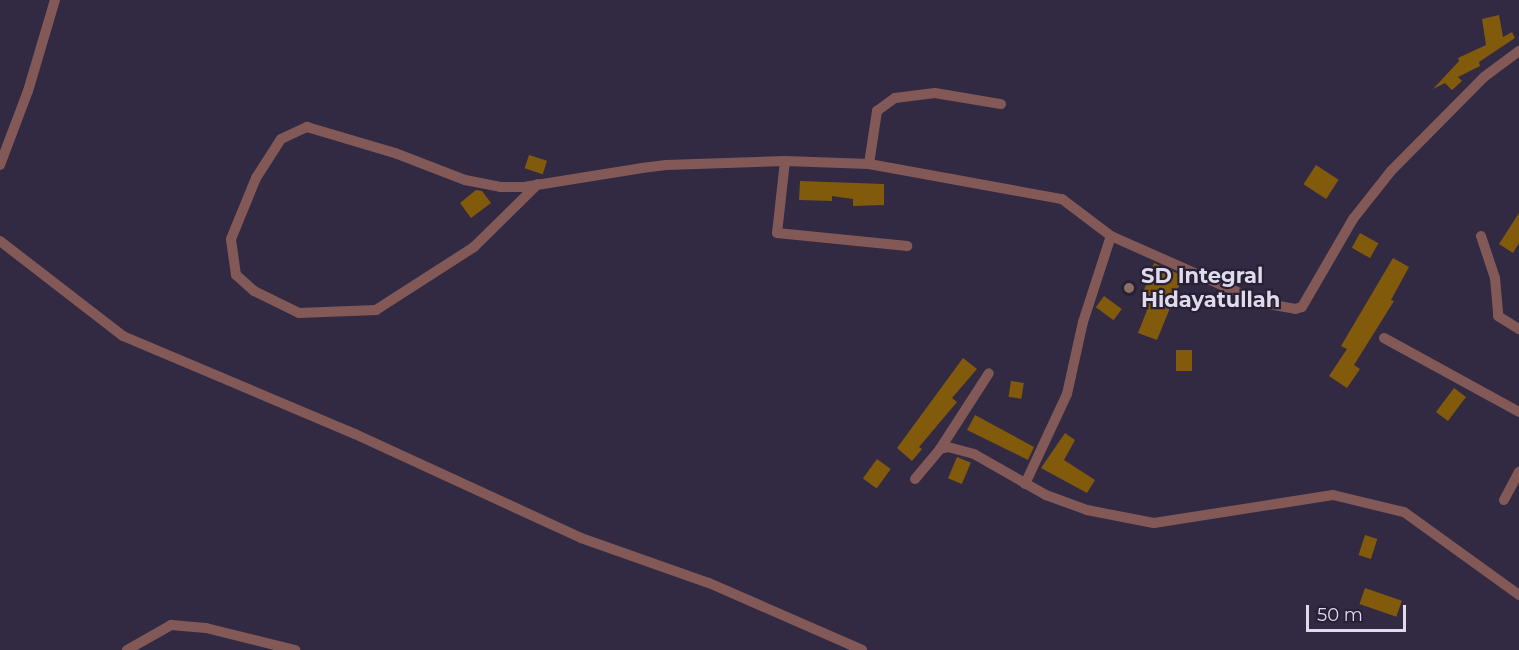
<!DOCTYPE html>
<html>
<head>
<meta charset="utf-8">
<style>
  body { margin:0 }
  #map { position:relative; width:1519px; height:650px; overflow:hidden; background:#322a42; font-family:Montserrat,sans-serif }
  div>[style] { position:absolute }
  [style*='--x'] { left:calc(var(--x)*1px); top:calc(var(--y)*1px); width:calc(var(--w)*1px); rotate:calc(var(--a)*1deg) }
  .building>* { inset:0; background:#815a0c; transform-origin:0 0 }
  .street>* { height:10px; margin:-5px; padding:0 5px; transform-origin:5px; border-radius:5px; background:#835957 }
  .dots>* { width:16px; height:16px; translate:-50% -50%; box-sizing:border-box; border:3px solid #282037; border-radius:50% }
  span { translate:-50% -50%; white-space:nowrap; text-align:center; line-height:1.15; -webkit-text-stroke:4.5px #282037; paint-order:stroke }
  .poi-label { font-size:21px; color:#dfdbea; font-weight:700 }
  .left { translate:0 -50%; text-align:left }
  .scale { position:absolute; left:1306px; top:605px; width:100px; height:27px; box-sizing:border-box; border:3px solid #dfdbea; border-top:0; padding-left:8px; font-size:18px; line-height:21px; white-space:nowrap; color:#dfdbea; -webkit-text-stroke:4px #282037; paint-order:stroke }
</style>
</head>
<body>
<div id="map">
  <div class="building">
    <i style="clip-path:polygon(1499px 15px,1503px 37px,1512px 32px,1515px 38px,1479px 62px,1480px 66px,1458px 77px,1462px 81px,1452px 90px,1445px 83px,1433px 89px,1459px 61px,1458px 58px,1486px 45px,1482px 19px)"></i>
    <i style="left:529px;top:155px;width:19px;height:14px;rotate:18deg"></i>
    <i style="left:1316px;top:165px;width:27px;height:23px;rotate:33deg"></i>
    <i style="clip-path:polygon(800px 181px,884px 184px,884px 205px,853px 206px,853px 199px,832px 196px,832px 201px,799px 200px)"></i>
    <i style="clip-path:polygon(476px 190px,482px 191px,491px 203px,471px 218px,460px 203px)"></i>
    <i style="clip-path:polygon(1519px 213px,1519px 243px,1513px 253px,1499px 244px)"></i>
    <i style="left:1360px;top:233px;width:21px;height:17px;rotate:29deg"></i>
    <i style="clip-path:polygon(1393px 258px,1409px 267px,1391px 300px,1394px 301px,1354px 365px,1360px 369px,1347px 388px,1329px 376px,1347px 349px,1341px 346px)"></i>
    <i style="clip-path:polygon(1154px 263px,1183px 276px,1157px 340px,1138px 333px,1149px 305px,1140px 301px)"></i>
    <i style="left:1104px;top:296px;width:22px;height:14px;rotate:36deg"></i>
    <i style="left:1176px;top:350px;width:16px;height:21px"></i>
    <i style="clip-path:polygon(963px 358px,977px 369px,952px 398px,957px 402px,919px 447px,922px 449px,912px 461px,897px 448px)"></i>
    <i style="left:1011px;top:381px;width:13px;height:16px;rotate:9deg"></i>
    <i style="left:1454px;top:388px;width:15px;height:30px;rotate:37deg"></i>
    <i style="clip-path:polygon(975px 415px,1034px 447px,1028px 460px,967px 430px)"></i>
    <i style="clip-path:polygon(1065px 433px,1075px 440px,1064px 460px,1095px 480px,1087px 493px,1041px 468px)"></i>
    <i style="left:957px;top:457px;width:15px;height:23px;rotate:23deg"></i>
    <i style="left:877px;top:459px;width:17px;height:24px;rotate:36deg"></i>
    <i style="left:1365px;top:535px;width:13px;height:21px;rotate:18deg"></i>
    <i style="left:1365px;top:588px;width:39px;height:17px;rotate:19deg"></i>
  </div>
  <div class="street">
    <i style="--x:785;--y:161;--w:72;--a:96.3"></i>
    <i style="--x:777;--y:233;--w:131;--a:5.7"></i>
    <i style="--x:869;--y:164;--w:54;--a:-81.4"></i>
    <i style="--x:877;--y:111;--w:22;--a:-36"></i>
    <i style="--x:895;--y:98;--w:40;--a:-7.1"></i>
    <i style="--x:935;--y:93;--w:67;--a:9.5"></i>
    <i style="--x:0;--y:165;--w:79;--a:-69.3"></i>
    <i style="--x:28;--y:91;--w:95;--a:-73.5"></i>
    <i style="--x:538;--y:184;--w:90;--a:135.5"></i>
    <i style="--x:474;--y:247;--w:117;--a:147.3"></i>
    <i style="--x:376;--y:310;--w:77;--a:177.8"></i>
    <i style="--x:299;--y:313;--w:50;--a:-153.9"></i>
    <i style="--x:254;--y:291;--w:24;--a:-138"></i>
    <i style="--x:236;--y:275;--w:36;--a:-98"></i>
    <i style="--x:231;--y:239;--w:66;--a:-67.7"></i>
    <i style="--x:256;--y:178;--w:46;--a:-57.3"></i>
    <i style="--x:281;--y:139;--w:29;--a:-25"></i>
    <i style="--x:307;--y:127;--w:92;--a:16.5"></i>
    <i style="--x:395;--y:153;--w:75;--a:21.1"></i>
    <i style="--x:465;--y:180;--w:36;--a:11"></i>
    <i style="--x:500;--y:187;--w:24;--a:0"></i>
    <i style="--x:524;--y:187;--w:120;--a:-9.1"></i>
    <i style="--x:642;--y:168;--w:24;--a:-7"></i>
    <i style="--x:666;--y:165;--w:119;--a:-1.9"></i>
    <i style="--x:785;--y:161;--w:84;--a:2"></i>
    <i style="--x:869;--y:164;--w:196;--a:10.3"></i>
    <i style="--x:1062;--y:199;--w:61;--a:37.1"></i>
    <i style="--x:1481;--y:236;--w:44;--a:71.6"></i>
    <i style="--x:1495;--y:278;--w:38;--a:85"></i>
    <i style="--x:1498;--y:316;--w:25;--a:32"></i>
    <i style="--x:0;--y:241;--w:155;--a:37.7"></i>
    <i style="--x:123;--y:336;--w:252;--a:22.9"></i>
    <i style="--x:355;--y:434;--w:249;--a:24.7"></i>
    <i style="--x:581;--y:538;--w:136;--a:19.4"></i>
    <i style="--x:709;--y:583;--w:167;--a:23.6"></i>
    <i style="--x:1384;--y:338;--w:154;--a:28.7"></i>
    <i style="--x:940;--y:449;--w:90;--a:-57.2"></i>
    <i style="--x:915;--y:479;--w:39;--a:-50"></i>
    <i style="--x:940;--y:449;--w:8;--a:-14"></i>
    <i style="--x:948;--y:447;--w:27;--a:15"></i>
    <i style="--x:974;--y:454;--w:83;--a:29.7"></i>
    <i style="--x:1046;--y:495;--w:44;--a:20.1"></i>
    <i style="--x:1087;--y:510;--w:68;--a:11"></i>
    <i style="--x:1154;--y:523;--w:181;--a:-8.9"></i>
    <i style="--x:1333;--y:495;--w:73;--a:13.5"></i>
    <i style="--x:1404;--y:512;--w:142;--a:35.8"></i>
    <i style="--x:1025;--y:484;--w:99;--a:-65"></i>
    <i style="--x:1067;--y:394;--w:74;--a:-77.5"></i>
    <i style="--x:1083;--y:322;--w:90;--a:-72"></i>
    <i style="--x:1111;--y:236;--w:165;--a:23.9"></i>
    <i style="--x:1262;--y:303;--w:34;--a:10"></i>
    <i style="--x:1295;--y:309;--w:7;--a:-16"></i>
    <i style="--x:1302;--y:307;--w:102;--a:-59.9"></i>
    <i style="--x:1353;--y:219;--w:61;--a:-51.6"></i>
    <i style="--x:1391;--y:171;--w:132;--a:-45.3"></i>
    <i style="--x:1484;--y:77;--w:44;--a:-36.6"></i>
    <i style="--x:1504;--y:500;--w:32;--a:-62"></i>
    <i style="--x:127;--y:650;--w:51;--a:-29.6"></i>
    <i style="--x:171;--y:625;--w:35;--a:5"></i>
    <i style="--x:206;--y:628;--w:92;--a:13.9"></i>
  </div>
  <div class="dots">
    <i style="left:1129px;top:288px;background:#8d6e63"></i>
  </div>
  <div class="poi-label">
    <span class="left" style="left:1141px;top:288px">SD Integral<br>Hidayatullah</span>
  </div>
  <div class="scale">50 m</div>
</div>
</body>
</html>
